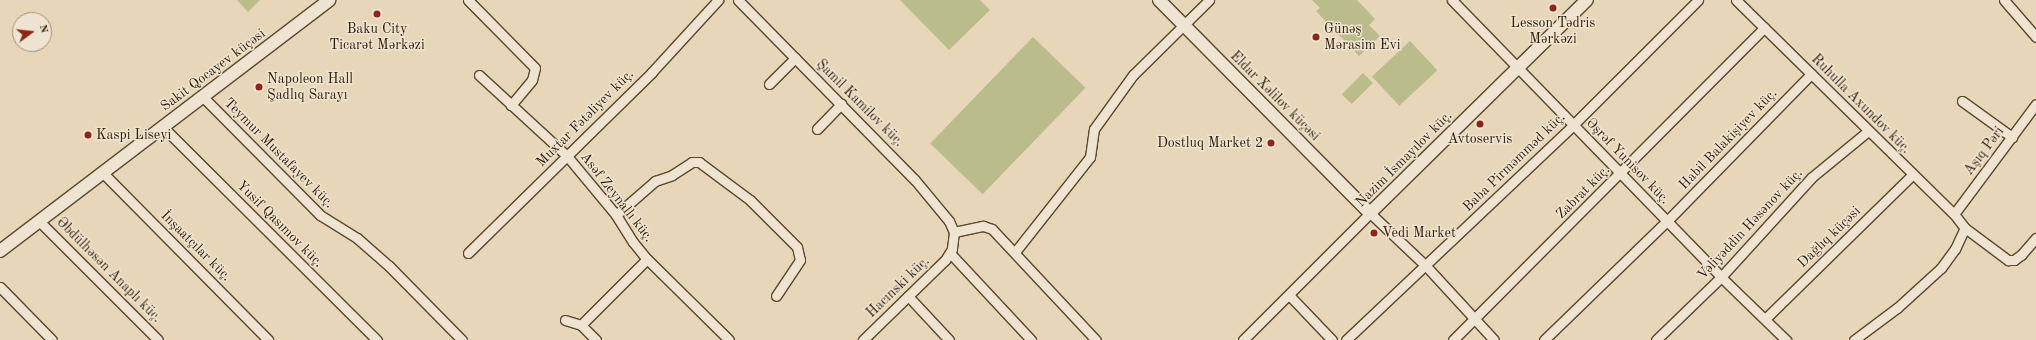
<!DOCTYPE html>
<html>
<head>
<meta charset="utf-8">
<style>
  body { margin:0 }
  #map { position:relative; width:2036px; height:340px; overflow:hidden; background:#e7d6b8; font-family:"Old Standard TT",serif }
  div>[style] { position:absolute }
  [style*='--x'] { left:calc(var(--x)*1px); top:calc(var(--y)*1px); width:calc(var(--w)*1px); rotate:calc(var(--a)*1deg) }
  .green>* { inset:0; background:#babd8b; transform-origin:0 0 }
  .roads { filter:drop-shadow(1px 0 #5c482e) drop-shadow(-1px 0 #5c482e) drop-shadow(0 1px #5c482e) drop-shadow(0 -1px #5c482e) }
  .minor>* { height:9px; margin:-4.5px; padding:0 4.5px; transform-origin:4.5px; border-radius:4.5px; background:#efe4d1 }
  .tertiary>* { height:12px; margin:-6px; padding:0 6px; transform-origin:6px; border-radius:6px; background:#efe4d1 }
  .dots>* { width:11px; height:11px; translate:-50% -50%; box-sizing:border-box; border:2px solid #efe4d1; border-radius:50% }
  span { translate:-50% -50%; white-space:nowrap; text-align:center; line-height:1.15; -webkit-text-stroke:3px #efe4d1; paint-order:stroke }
  .poi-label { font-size:14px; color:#2d1900 }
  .left { translate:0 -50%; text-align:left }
  .right { translate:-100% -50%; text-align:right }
  .street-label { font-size:14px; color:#2d1900 }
  .north { position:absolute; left:12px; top:12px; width:40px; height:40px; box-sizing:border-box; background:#efe4d1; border:1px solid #a1937d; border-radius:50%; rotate:75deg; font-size:11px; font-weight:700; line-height:16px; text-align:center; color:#2d1900 }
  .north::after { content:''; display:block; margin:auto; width:14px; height:18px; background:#8f2418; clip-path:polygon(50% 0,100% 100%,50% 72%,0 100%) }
</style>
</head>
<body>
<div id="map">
  <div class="green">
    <i style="clip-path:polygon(237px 0,260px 0,248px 12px)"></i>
    <i style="clip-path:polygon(900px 0,980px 0,990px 10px,949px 50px)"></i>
    <i style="clip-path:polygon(1312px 0,1357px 0,1375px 19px,1369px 25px,1380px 36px,1359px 56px,1316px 11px,1320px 8px)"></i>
    <i style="left:1033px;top:37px;width:73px;height:148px;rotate:44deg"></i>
    <i style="left:1410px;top:41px;width:40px;height:52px;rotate:47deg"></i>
    <i style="left:1363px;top:73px;width:14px;height:30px;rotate:45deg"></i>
  </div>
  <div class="roads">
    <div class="minor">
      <i style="--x:468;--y:0;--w:95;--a:45.4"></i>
      <i style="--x:535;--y:68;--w:12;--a:104"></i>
      <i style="--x:532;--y:80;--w:33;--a:130"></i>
      <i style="--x:738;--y:0;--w:252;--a:45.5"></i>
      <i style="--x:915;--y:180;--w:53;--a:50.3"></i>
      <i style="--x:949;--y:221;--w:12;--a:66"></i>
      <i style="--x:954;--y:232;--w:17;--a:97"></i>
      <i style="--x:952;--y:249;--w:13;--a:122"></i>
      <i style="--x:945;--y:260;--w:115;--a:135.7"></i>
      <i style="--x:1452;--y:0;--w:386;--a:45.8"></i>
      <i style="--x:1721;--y:277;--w:91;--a:44.1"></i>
      <i style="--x:1736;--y:0;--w:305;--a:44.5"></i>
      <i style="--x:1954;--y:214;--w:18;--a:52"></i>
      <i style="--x:1965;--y:228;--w:54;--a:36.7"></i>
      <i style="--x:2008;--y:260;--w:6;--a:0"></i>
      <i style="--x:2014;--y:260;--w:9;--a:-36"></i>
      <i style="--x:2021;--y:255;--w:23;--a:-49"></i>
      <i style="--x:2004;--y:0;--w:49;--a:49.1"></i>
      <i style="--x:479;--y:75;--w:120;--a:42.6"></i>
      <i style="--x:567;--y:156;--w:77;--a:50.3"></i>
      <i style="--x:616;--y:215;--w:32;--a:58"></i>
      <i style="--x:633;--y:242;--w:22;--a:51"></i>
      <i style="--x:647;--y:259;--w:115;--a:44.6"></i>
      <i style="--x:769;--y:84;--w:37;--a:-45"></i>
      <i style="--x:202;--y:96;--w:168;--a:45.2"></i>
      <i style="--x:320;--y:215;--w:44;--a:31.9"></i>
      <i style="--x:357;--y:238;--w:43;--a:41.2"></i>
      <i style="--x:389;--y:266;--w:104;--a:45.4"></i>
      <i style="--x:1962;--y:101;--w:62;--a:35.8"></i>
      <i style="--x:163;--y:127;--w:302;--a:44.9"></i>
      <i style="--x:817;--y:129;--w:35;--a:-46"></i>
      <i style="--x:103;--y:173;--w:235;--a:45.3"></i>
      <i style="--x:1954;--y:214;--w:137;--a:-53.3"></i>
      <i style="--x:616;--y:215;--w:52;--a:-41.1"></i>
      <i style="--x:655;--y:181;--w:18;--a:-19"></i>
      <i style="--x:672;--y:175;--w:24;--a:-33"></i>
      <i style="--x:692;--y:162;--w:7;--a:0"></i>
      <i style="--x:699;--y:162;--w:64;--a:36.7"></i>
      <i style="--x:750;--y:200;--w:66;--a:45"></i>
      <i style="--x:797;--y:247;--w:13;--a:77"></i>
      <i style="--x:800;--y:260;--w:43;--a:123.7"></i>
      <i style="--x:39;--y:221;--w:168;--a:45"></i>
      <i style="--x:954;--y:232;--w:30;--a:-12"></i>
      <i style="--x:983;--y:226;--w:9;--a:18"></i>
      <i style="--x:992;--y:229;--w:152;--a:46.9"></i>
      <i style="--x:1015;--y:252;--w:121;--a:-51.7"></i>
      <i style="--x:1090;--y:157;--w:28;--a:-82"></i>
      <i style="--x:1094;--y:129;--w:67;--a:-54.2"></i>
      <i style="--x:1133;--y:75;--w:107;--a:-44.6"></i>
      <i style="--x:468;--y:253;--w:258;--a:-44.5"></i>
      <i style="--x:652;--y:72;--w:98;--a:-47.5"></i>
      <i style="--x:950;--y:253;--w:119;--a:47"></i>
      <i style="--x:0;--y:287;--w:74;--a:45.5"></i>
      <i style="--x:1289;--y:295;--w:62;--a:46.3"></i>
      <i style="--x:908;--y:296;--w:60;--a:47"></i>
      <i style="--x:1765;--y:319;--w:206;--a:-44.4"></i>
      <i style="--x:565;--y:320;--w:17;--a:17"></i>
      <i style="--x:596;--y:340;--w:21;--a:-135"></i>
      <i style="--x:581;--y:325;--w:93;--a:-45"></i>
      <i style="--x:1243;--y:340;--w:180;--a:-45"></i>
      <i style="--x:1370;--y:213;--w:77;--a:43.4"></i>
      <i style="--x:1426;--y:266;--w:100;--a:47.4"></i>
      <i style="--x:1346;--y:340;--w:313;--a:-43.4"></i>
      <i style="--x:1573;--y:125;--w:177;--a:-45"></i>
      <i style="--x:1453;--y:340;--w:441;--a:-45.1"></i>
      <i style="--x:1544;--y:340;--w:171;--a:-44.1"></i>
      <i style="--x:1667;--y:221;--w:206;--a:-45.6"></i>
      <i style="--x:1656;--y:340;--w:91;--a:-44.1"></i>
      <i style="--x:1721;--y:277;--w:135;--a:-47.7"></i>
      <i style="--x:1812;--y:177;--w:72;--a:-39.4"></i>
      <i style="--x:1854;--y:340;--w:54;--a:-36.7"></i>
      <i style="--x:1897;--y:308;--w:59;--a:-42.3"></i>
      <i style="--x:1941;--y:268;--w:24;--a:-54"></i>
      <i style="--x:1955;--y:249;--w:23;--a:-65"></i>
    </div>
    <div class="tertiary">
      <i style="--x:1159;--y:0;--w:300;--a:45.3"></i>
      <i style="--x:1370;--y:213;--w:304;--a:-44.5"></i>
      <i style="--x:0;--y:251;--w:414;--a:-37.3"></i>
    </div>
  </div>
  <div class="dots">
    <i style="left:1553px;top:8px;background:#8f2418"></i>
    <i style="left:377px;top:14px;background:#8f2418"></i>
    <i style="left:1316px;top:37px;background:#8f2418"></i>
    <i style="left:259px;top:87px;background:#8f2418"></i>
    <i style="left:1480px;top:124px;background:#8f2418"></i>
    <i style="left:88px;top:135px;background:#8f2418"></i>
    <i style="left:1271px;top:143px;background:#8f2418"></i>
    <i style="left:1374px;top:233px;background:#8f2418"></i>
  </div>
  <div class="poi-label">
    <span style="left:1553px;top:31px">Lesson Tədris<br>Mərkəzi</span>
    <span style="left:377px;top:37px">Baku City<br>Ticarət Mərkəzi</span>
    <span class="left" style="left:1324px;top:37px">Günəş<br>Mərasim Evi</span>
    <span class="left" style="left:267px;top:87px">Napoleon Hall<br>Şadlıq Sarayı</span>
    <span class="left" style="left:96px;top:135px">Kaspi Liseyi</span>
    <span style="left:1480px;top:139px">Avtoservis</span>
    <span class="right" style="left:1263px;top:143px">Dostluq Market 2</span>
    <span class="left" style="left:1382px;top:233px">Vedi Market</span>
  </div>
  <div class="street-label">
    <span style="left:213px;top:70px;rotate:-37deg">Sakit Qocayev küçəsi</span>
    <span style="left:1275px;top:96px;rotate:45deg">Eldar Xəlilov küçəsi</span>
    <span style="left:860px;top:103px;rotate:45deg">Şamil Kamilov küç.</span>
    <span style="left:1861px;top:104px;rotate:45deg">Ruhulla Axundov küç.</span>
    <span style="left:585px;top:118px;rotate:-45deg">Muxtar Fətəliyev küç.</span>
    <span style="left:1728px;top:139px;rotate:-46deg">Habil Balakişiyev küç.</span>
    <span style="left:1984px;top:151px;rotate:-53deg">Aşıq Pəri</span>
    <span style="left:279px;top:153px;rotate:45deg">Teymur Mustafayev küç.</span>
    <span style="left:1404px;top:159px;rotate:-45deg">Nazim İsmayılov küç.</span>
    <span style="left:1628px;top:161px;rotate:46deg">Əşrəf Yunisov küç.</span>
    <span style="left:1514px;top:162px;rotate:-44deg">Baba Pirməmməd küç.</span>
    <span style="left:1583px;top:192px;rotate:-45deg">Zabrat küç.</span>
    <span style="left:617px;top:197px;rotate:52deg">Asəf Zeynallı küç.</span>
    <span style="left:280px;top:224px;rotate:45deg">Yusif Qasımov küç.</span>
    <span style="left:1750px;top:224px;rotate:-47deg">Vəliyəddin Həsənov küç.</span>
    <span style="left:1829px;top:237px;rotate:-44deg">Dağlıq küçəsi</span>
    <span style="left:196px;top:246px;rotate:45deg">İnşaatçılar küç.</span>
    <span style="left:109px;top:270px;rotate:45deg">Əbdülhəsən Anaplı küç.</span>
    <span style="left:898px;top:287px;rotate:-44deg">Hacınski küç.</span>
  </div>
  <div class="north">N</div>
</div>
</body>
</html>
